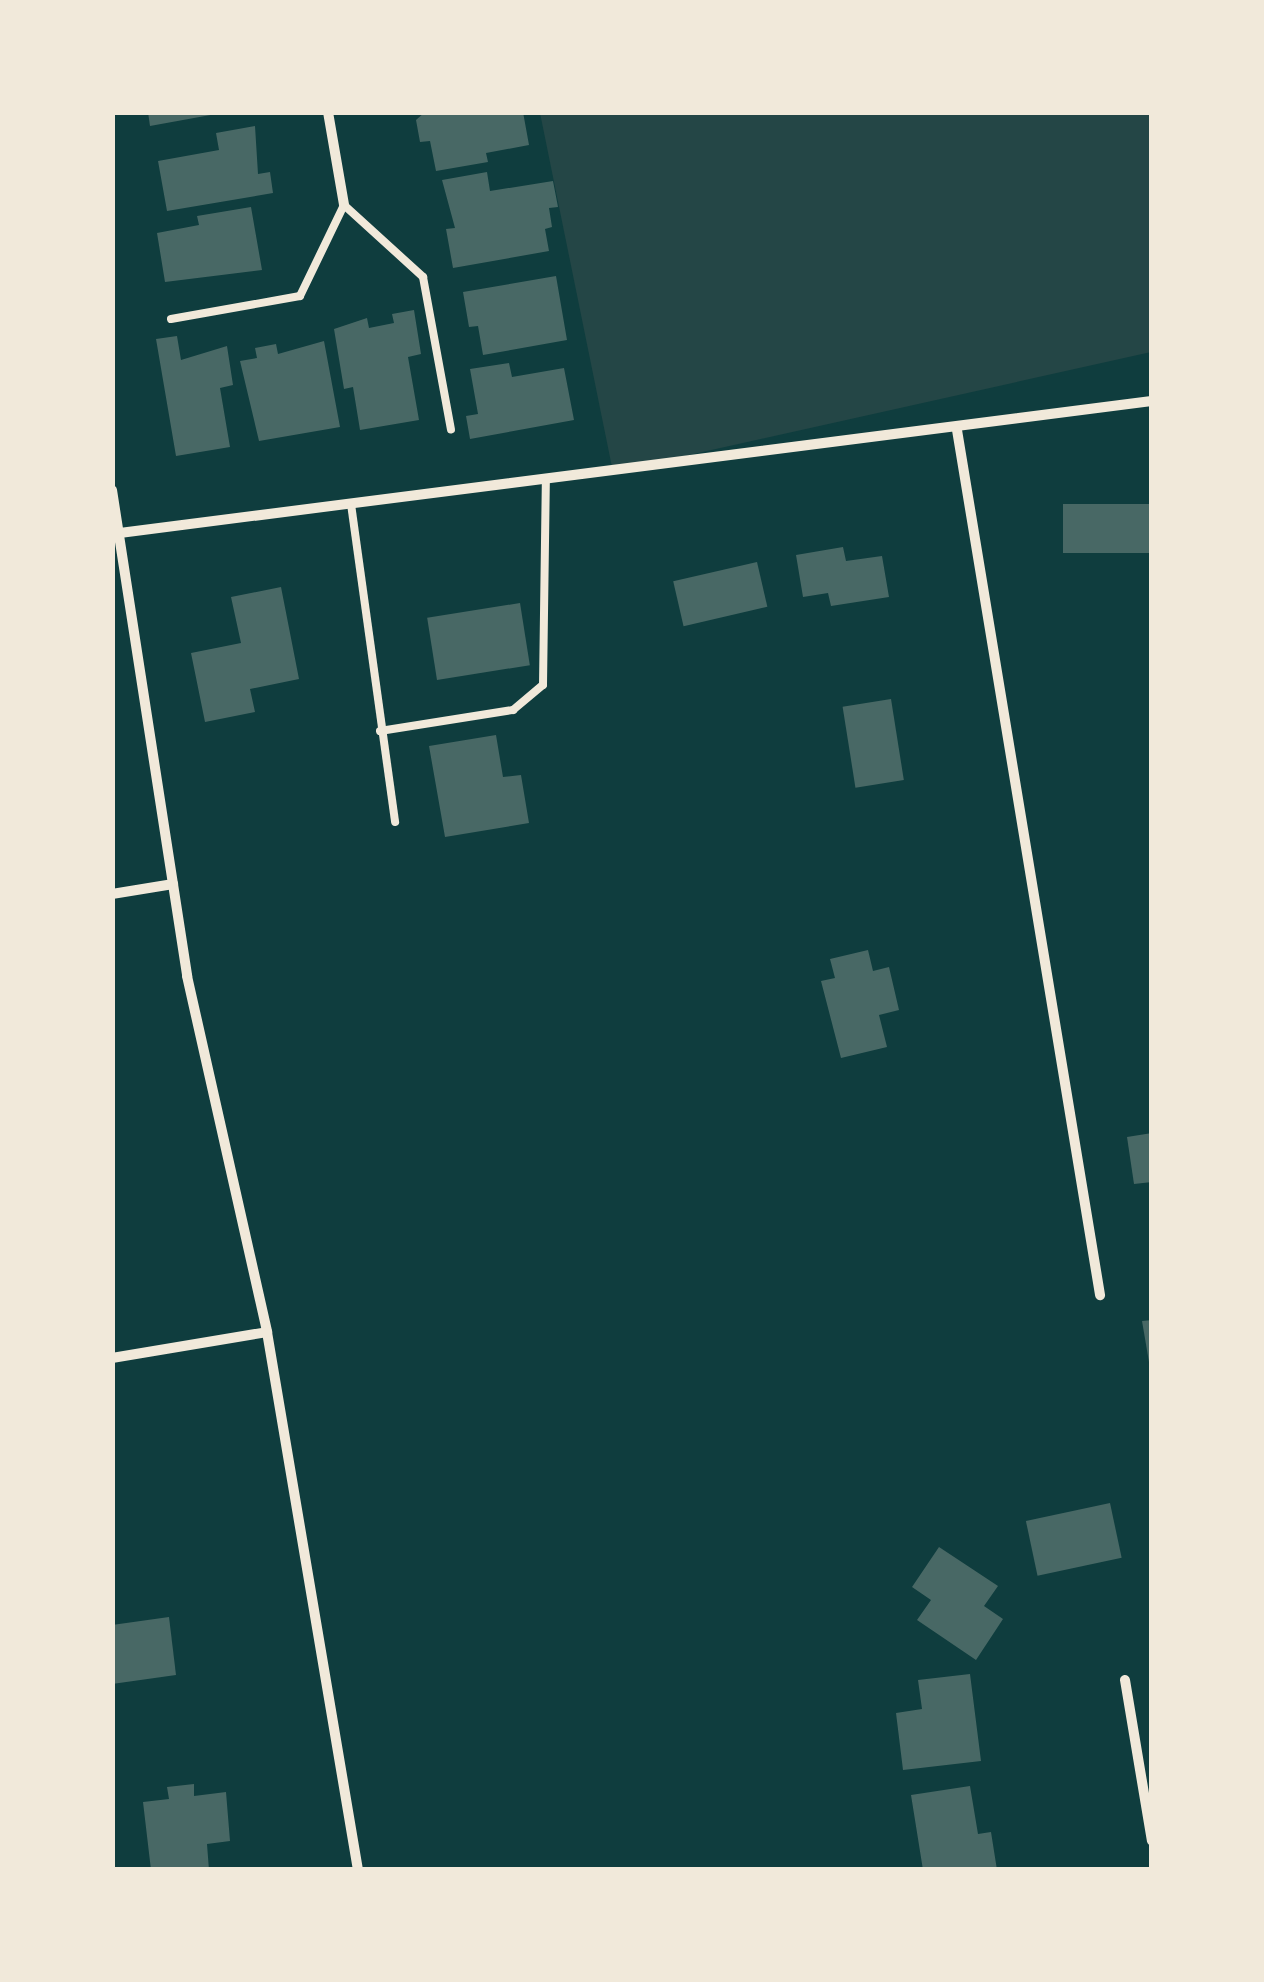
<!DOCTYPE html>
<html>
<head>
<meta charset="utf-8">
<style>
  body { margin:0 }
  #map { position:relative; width:1264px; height:1982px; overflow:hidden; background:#0f3d3e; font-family:"Fira Sans Condensed",sans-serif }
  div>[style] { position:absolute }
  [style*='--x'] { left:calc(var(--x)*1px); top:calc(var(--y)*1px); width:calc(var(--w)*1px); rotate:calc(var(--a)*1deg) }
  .green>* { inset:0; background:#244646 }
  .building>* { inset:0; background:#486865; transform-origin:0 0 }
  .service>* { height:8px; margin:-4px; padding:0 4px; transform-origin:4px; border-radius:4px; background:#f1e9da }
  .minor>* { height:10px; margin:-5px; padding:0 5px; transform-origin:5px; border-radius:5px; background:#f1e9da }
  span { translate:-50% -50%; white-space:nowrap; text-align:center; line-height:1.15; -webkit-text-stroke:10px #f1e9da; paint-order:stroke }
  .frame { position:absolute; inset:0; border:115px solid #f1e9da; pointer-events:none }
</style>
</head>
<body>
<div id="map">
  <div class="green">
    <i style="clip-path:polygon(540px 113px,1151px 113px,1151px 352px,613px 472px)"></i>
  </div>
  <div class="building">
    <i style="clip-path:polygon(148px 112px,216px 112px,216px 114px,150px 126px)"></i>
    <i style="clip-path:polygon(425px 112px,523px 112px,529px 145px,486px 153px,488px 162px,436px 171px,430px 141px,420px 142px,416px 120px)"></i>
    <i style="clip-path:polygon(255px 126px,258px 174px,270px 172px,273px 193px,167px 211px,158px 161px,219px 150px,216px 133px)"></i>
    <i style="clip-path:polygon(487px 172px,490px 191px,553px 181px,558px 207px,549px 208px,552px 227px,545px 229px,549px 251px,453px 268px,446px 229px,455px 228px,442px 180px)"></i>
    <i style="clip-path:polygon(251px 207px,262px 270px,165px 282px,157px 233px,199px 225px,197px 216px)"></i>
    <i style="clip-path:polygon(556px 276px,567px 340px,483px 355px,478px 326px,469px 327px,463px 292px)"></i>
    <i style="clip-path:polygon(414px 310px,421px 354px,408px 357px,419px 420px,360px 430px,353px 387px,344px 389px,334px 329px,367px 318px,369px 328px,394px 323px,392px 314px)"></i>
    <i style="clip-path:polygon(177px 336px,181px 360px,227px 346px,233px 385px,220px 388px,230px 447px,176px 456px,156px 339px)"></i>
    <i style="clip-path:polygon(324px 341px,340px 427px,259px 441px,240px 361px,257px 358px,255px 348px,276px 344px,278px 354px)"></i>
    <i style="clip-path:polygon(509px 363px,512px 377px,564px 368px,574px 420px,470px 439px,466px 416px,478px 414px,470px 369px)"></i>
    <i style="left:1152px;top:504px;width:49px;height:89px;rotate:90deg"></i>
    <i style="clip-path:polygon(843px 547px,846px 561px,882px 556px,889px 597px,831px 606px,828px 593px,803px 597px,796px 555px)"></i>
    <i style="left:757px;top:562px;width:46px;height:86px;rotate:77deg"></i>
    <i style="clip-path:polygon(281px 587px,299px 679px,250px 689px,255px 712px,205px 722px,191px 653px,241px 643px,231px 597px)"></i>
    <i style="left:520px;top:603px;width:63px;height:94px;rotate:81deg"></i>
    <i style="left:891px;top:699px;width:82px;height:49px;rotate:81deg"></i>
    <i style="clip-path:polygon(496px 735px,503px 777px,521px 775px,529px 823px,445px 837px,429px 746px)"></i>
    <i style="clip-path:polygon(868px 950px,873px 971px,889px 967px,899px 1010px,879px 1015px,887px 1047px,841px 1058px,821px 981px,835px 978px,830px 959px)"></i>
    <i style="clip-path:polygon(1152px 1133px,1152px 1182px,1134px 1184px,1127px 1137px)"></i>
    <i style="clip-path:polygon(1152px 1320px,1152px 1362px,1149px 1362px,1142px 1321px)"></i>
    <i style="left:1110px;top:1503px;width:56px;height:86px;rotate:78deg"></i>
    <i style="clip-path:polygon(939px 1547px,998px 1586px,984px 1606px,1003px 1619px,976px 1660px,917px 1620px,931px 1600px,912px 1587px)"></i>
    <i style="clip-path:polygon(169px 1617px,176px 1675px,112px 1684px,112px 1625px)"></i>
    <i style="clip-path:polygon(970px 1674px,981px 1761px,903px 1770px,896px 1713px,922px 1709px,918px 1680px)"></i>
    <i style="clip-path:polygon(194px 1784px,194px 1796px,226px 1792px,230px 1841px,207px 1844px,209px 1870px,151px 1870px,143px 1802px,169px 1799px,167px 1787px)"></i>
    <i style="clip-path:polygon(970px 1786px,978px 1834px,991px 1832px,997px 1870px,923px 1870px,911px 1795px)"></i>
  </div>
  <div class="service">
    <i style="--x:171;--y:319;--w:131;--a:-10.1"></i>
    <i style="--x:300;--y:296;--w:101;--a:-64.2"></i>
    <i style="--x:344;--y:205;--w:107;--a:42.3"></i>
    <i style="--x:423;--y:277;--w:155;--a:79.6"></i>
    <i style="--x:351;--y:504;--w:321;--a:82.1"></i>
    <i style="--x:380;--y:731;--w:135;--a:-9"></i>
    <i style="--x:513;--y:710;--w:39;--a:-40"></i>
    <i style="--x:543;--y:685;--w:205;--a:-89.2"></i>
  </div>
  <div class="minor">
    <i style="--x:328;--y:112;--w:94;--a:80.2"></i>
    <i style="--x:957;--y:430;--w:877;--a:80.61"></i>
    <i style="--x:112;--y:490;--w:492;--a:81.2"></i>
    <i style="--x:187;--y:976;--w:365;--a:77.3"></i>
    <i style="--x:267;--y:1332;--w:546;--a:80.4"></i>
    <i style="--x:112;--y:534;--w:1048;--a:-7.29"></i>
    <i style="--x:112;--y:894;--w:62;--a:-9.3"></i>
    <i style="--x:112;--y:1358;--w:157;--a:-9.5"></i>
    <i style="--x:1125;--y:1680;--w:163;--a:80.5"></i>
  </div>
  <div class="frame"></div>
</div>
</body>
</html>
